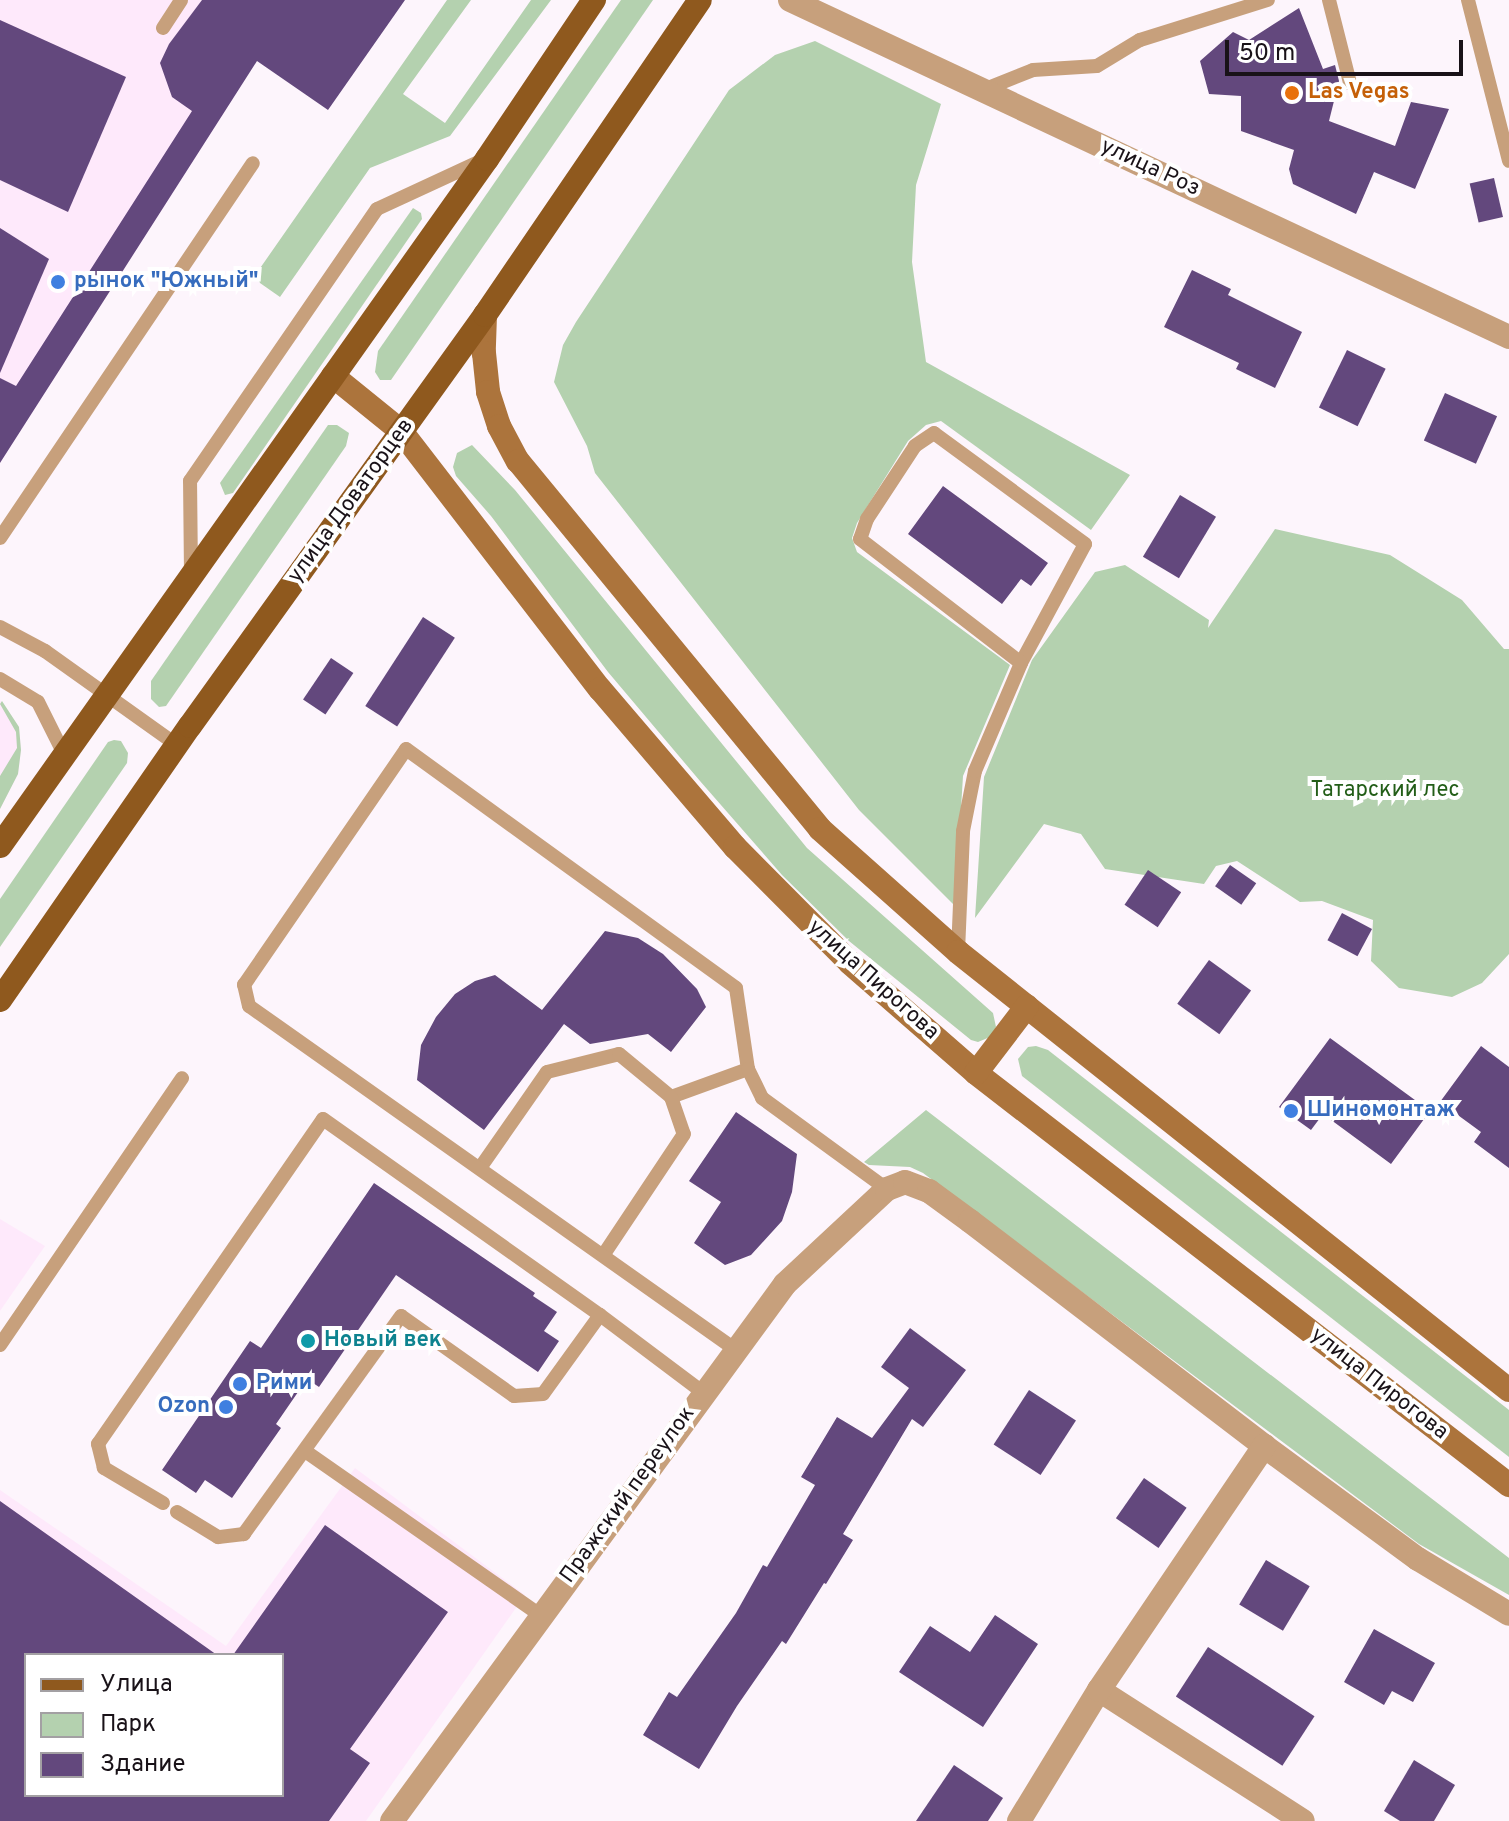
<!DOCTYPE html>
<html>
<head>
<meta charset="utf-8">
<style>
  body { margin:0 }
  #map { position:relative; width:1509px; height:1821px; overflow:hidden; background:#fdf5fc; font-family:Overpass,sans-serif }
  div>[style] { position:absolute }
  [style*='--x'] { left:calc(var(--x)*1px); top:calc(var(--y)*1px); width:calc(var(--w)*1px); rotate:calc(var(--a)*1deg) }
  .built>* { inset:0; background:#fee9fb }
  .green>* { inset:0; background:#b4d1af }
  .building>* { inset:0; background:#63487d; transform-origin:0 0 }
  .lane>* { height:14px; margin:-7px; padding:0 7px; transform-origin:7px; border-radius:7px; background:#c7a07c }
  .street>* { height:24px; margin:-12px; padding:0 12px; transform-origin:12px; border-radius:12px; background:#c7a07c }
  .secondary>* { height:24px; margin:-12px; padding:0 12px; transform-origin:12px; border-radius:12px; background:#ac743c }
  .primary>* { height:24px; margin:-12px; padding:0 12px; transform-origin:12px; border-radius:12px; background:#8f591e }
  .dots>* { width:22px; height:22px; translate:-50% -50%; box-sizing:border-box; border:4px solid #fff; border-radius:50% }
  span { translate:-50% -50%; white-space:nowrap; text-align:center; line-height:1.15; -webkit-text-stroke:8px #fff; paint-order:stroke }
  .food-label { font-size:22px; color:#c56008; font-weight:700 }
  .left { translate:0 -50%; text-align:left }
  .street-label { font-size:22px; color:#191218 }
  .shop-label { font-size:22px; color:#366cbe; font-weight:700 }
  .right { translate:-100% -50%; text-align:right }
  .park-label { font-size:22px; color:#235e18 }
  .culture-label { font-size:22px; color:#0d838f; font-weight:700 }
  .legend { position:absolute; left:24px; top:1653px; width:260px; height:144px; box-sizing:border-box; background:#fff; border:2px solid #a3a0a3; margin:0; padding:10px 14px; list-style:none; font-size:24px; color:#191218 }
  .legend li { display:flex; align-items:center; gap:16px; height:40px }
  .legend b { width:40px; border:2px solid #a3a0a3 }
  .scale { position:absolute; left:1225px; top:40px; width:238px; height:36px; box-sizing:border-box; border:4px solid #191218; border-top:0; padding-left:10px; font-size:24px; line-height:28px; white-space:nowrap; color:#191218; -webkit-text-stroke:6px #fff; paint-order:stroke }
</style>
</head>
<body>
<div id="map">
  <div class="built">
    <i style="clip-path:polygon(0 0,250px 0,232px 100px,0 463px)"></i>
    <i style="clip-path:polygon(0 700px,19px 727px,21px 750px,18px 774px,0 809px)"></i>
    <i style="clip-path:polygon(0 1219px,45px 1246px,0 1311px)"></i>
    <i style="clip-path:polygon(evenodd,355px 1468px,525px 1595px,366px 1821px,0 1821px,0 1490px,226px 1646px,355px 1468px,26px 1655px,282px 1655px,282px 1795px,26px 1795px,26px 1655px)"></i>
  </div>
  <div class="green">
    <i style="clip-path:polygon(447px 0,471px 0,403px 94px,445px 123px,531px 0,551px 0,450px 136px,370px 168px,280px 297px,260px 283px,256px 274px)"></i>
    <i style="clip-path:polygon(621px 0,653px 0,391px 380px,380px 380px,375px 372px,378px 351px)"></i>
    <i style="clip-path:polygon(815px 41px,941px 104px,916px 185px,912px 262px,926px 362px,1130px 475px,1091px 530px,941px 421px,926px 425px,908px 441px,857px 523px,852px 538px,857px 552px,1010px 665px,963px 776px,955px 906px,859px 810px,595px 473px,587px 446px,554px 382px,563px 345px,576px 322px,729px 90px,775px 55px)"></i>
    <i style="clip-path:polygon(413px 208px,421px 213px,422px 219px,233px 493px,225px 495px,220px 483px)"></i>
    <i style="clip-path:polygon(328px 425px,337px 425px,349px 433px,346px 446px,166px 706px,159px 707px,151px 699px,151px 681px)"></i>
    <i style="clip-path:polygon(472px 445px,515px 490px,807px 848px,993px 1013px,996px 1027px,990px 1037px,978px 1042px,971px 1040px,849px 941px,782px 875px,700px 781px,608px 672px,491px 516px,456px 476px,453px 467px,457px 453px)"></i>
    <i style="clip-path:polygon(1275px 529px,1390px 555px,1462px 600px,1504px 649px,1509px 649px,1509px 954px,1482px 983px,1452px 997px,1399px 988px,1371px 961px,1373px 920px,1322px 901px,1300px 902px,1237px 861px,1216px 866px,1204px 884px,1105px 869px,1081px 834px,1044px 824px,975px 918px,984px 777px,1032px 660px,1095px 572px,1125px 565px,1209px 620px,1208px 628px)"></i>
    <i style="clip-path:polygon(2px 701px,19px 727px,21px 750px,18px 774px,0 809px,0 776px,17px 748px,16px 732px,0 704px)"></i>
    <i style="clip-path:polygon(114px 740px,121px 741px,128px 753px,127px 763px,0 947px,0 899px,108px 742px)"></i>
    <i style="clip-path:polygon(1036px 1046px,1048px 1050px,1509px 1410px,1509px 1457px,1022px 1076px,1018px 1059px,1028px 1047px)"></i>
    <i style="clip-path:polygon(926px 1110px,1509px 1558px,1509px 1595px,1419px 1544px,923px 1173px,910px 1167px,869px 1165px,864px 1162px)"></i>
  </div>
  <div class="building">
    <i style="clip-path:polygon(202px 0,405px 0,328px 110px,257px 61px,0 463px,0 378px,16px 386px,192px 111px,172px 97px,160px 63px,169px 44px)"></i>
    <i style="clip-path:polygon(1299px 8px,1323px 69px,1335px 65px,1339px 81px,1329px 121px,1395px 146px,1411px 102px,1449px 109px,1415px 189px,1374px 172px,1356px 214px,1293px 184px,1289px 169px,1294px 150px,1241px 131px,1241px 96px,1209px 94px,1200px 61px,1233px 32px,1249px 40px)"></i>
    <i style="clip-path:polygon(0 20px,126px 77px,68px 212px,0 180px)"></i>
    <i style="left:1494px;top:178px;width:40px;height:25px;rotate:77deg"></i>
    <i style="clip-path:polygon(0 228px,49px 259px,0 373px)"></i>
    <i style="clip-path:polygon(1192px 270px,1231px 289px,1228px 295px,1302px 332px,1275px 388px,1236px 369px,1239px 363px,1164px 327px)"></i>
    <i style="left:1347px;top:350px;width:43px;height:64px;rotate:26deg"></i>
    <i style="left:1445px;top:393px;width:57px;height:52px;rotate:24deg"></i>
    <i style="clip-path:polygon(943px 486px,1048px 563px,1031px 586px,1021px 579px,1002px 604px,908px 534px)"></i>
    <i style="left:1180px;top:495px;width:42px;height:72px;rotate:31deg"></i>
    <i style="left:423px;top:617px;width:38px;height:106px;rotate:33deg"></i>
    <i style="left:331px;top:658px;width:27px;height:50px;rotate:34deg"></i>
    <i style="left:1230px;top:865px;width:32px;height:26px;rotate:35deg"></i>
    <i style="left:1148px;top:870px;width:40px;height:42px;rotate:34deg"></i>
    <i style="left:1342px;top:913px;width:34px;height:31px;rotate:28deg"></i>
    <i style="clip-path:polygon(605px 931px,638px 938px,663px 954px,697px 989px,706px 1007px,671px 1052px,648px 1034px,590px 1044px,564px 1024px,484px 1130px,417px 1080px,421px 1045px,436px 1017px,455px 994px,475px 981px,495px 975px,542px 1010px)"></i>
    <i style="left:1209px;top:960px;width:52px;height:54px;rotate:36deg"></i>
    <i style="clip-path:polygon(1330px 1038px,1430px 1111px,1391px 1164px,1323px 1114px,1311px 1130px,1279px 1107px)"></i>
    <i style="clip-path:polygon(1481px 1046px,1509px 1067px,1509px 1168px,1474px 1142px,1481px 1132px,1440px 1102px)"></i>
    <i style="clip-path:polygon(736px 1112px,797px 1154px,792px 1192px,782px 1221px,751px 1255px,725px 1265px,694px 1243px,721px 1202px,689px 1181px)"></i>
    <i style="clip-path:polygon(374px 1183px,535px 1293px,533px 1296px,557px 1312px,544px 1331px,559px 1341px,538px 1372px,396px 1275px,319px 1387px,307px 1379px,276px 1424px,281px 1428px,232px 1498px,205px 1480px,196px 1493px,162px 1470px,250px 1341px,261px 1348px)"></i>
    <i style="clip-path:polygon(910px 1328px,966px 1370px,923px 1427px,912px 1419px,843px 1534px,853px 1540px,826px 1584px,824px 1583px,786px 1644px,782px 1641px,737px 1706px,699px 1769px,643px 1735px,669px 1692px,677px 1697px,736px 1613px,763px 1565px,767px 1567px,815px 1485px,801px 1477px,837px 1417px,872px 1438px,909px 1388px,881px 1367px)"></i>
    <i style="left:1029px;top:1390px;width:56px;height:65px;rotate:33deg"></i>
    <i style="left:1144px;top:1478px;width:52px;height:49px;rotate:35deg"></i>
    <i style="clip-path:polygon(0 1501px,217px 1655px,26px 1655px,26px 1795px,282px 1795px,282px 1655px,233px 1655px,325px 1525px,448px 1612px,350px 1749px,370px 1763px,329px 1821px,0 1821px)"></i>
    <i style="left:1266px;top:1560px;width:51px;height:52px;rotate:31deg"></i>
    <i style="clip-path:polygon(995px 1615px,1038px 1644px,983px 1727px,899px 1672px,930px 1626px,970px 1652px)"></i>
    <i style="clip-path:polygon(1374px 1629px,1435px 1663px,1413px 1702px,1392px 1691px,1384px 1705px,1344px 1682px)"></i>
    <i style="left:1208px;top:1647px;width:127px;height:59px;rotate:33deg"></i>
    <i style="clip-path:polygon(1414px 1760px,1455px 1785px,1434px 1821px,1400px 1821px,1384px 1811px)"></i>
    <i style="clip-path:polygon(954px 1765px,1003px 1798px,988px 1821px,916px 1821px)"></i>
  </div>
  <div class="lane">
    <i style="--x:1329;--y:0;--w:86;--a:75.8"></i>
    <i style="--x:1468;--y:0;--w:166;--a:75.7"></i>
    <i style="--x:163;--y:28;--w:33;--a:-57"></i>
    <i style="--x:983;--y:90;--w:54;--a:-21.8"></i>
    <i style="--x:1033;--y:70;--w:64;--a:-3.6"></i>
    <i style="--x:1097;--y:66;--w:50;--a:-31.2"></i>
    <i style="--x:1140;--y:40;--w:134;--a:-17.4"></i>
    <i style="--x:0;--y:538;--w:452;--a:-56"></i>
    <i style="--x:191;--y:573;--w:92;--a:-90.6"></i>
    <i style="--x:190;--y:481;--w:330;--a:-55.5"></i>
    <i style="--x:377;--y:209;--w:117;--a:-24.8"></i>
    <i style="--x:0;--y:627;--w:51;--a:28.1"></i>
    <i style="--x:45;--y:651;--w:163;--a:35.5"></i>
    <i style="--x:0;--y:679;--w:44;--a:31.2"></i>
    <i style="--x:38;--y:702;--w:56;--a:63.4"></i>
    <i style="--x:958;--y:952;--w:121;--a:-87.6"></i>
    <i style="--x:963;--y:831;--w:61;--a:-78.7"></i>
    <i style="--x:975;--y:771;--w:117;--a:-66.9"></i>
    <i style="--x:1021;--y:663;--w:135;--a:-61.7"></i>
    <i style="--x:1085;--y:544;--w:187;--a:-143.7"></i>
    <i style="--x:934;--y:433;--w:23;--a:146"></i>
    <i style="--x:915;--y:446;--w:87;--a:123.3"></i>
    <i style="--x:867;--y:519;--w:21;--a:109"></i>
    <i style="--x:860;--y:539;--w:203;--a:37.6"></i>
    <i style="--x:671;--y:1097;--w:82;--a:-20"></i>
    <i style="--x:480;--y:1168;--w:117;--a:-55.1"></i>
    <i style="--x:547;--y:1072;--w:74;--a:-14"></i>
    <i style="--x:619;--y:1054;--w:67;--a:39.6"></i>
    <i style="--x:671;--y:1097;--w:39;--a:71"></i>
    <i style="--x:684;--y:1134;--w:144;--a:123.7"></i>
    <i style="--x:600;--y:1315;--w:130;--a:36.9"></i>
    <i style="--x:0;--y:1345;--w:323;--a:-55.7"></i>
    <i style="--x:736;--y:1350;--w:596;--a:-144.76"></i>
    <i style="--x:249;--y:1006;--w:22;--a:-103"></i>
    <i style="--x:244;--y:985;--w:286;--a:-55.5"></i>
    <i style="--x:406;--y:749;--w:407;--a:35.9"></i>
    <i style="--x:736;--y:988;--w:82;--a:81.6"></i>
    <i style="--x:748;--y:1069;--w:32;--a:64"></i>
    <i style="--x:762;--y:1098;--w:155;--a:36.1"></i>
    <i style="--x:305;--y:1451;--w:287;--a:34.9"></i>
    <i style="--x:163;--y:1503;--w:69;--a:-149.3"></i>
    <i style="--x:104;--y:1468;--w:25;--a:-104"></i>
    <i style="--x:98;--y:1444;--w:395;--a:-55.3"></i>
    <i style="--x:323;--y:1119;--w:339;--a:35.3"></i>
    <i style="--x:600;--y:1315;--w:97;--a:125.8"></i>
    <i style="--x:543;--y:1394;--w:29;--a:176"></i>
    <i style="--x:514;--y:1396;--w:138;--a:-144.7"></i>
    <i style="--x:401;--y:1316;--w:269;--a:125.8"></i>
    <i style="--x:244;--y:1534;--w:26;--a:173"></i>
    <i style="--x:218;--y:1537;--w:48;--a:-148.6"></i>
  </div>
  <div class="street">
    <i style="--x:790;--y:0;--w:794;--a:25.11"></i>
    <i style="--x:1099;--y:1690;--w:242;--a:32.7"></i>
    <i style="--x:392;--y:1821;--w:665;--a:-53.8"></i>
    <i style="--x:785;--y:1284;--w:139;--a:-43"></i>
    <i style="--x:887;--y:1189;--w:19;--a:-21"></i>
    <i style="--x:905;--y:1182;--w:26;--a:21"></i>
    <i style="--x:929;--y:1191;--w:51;--a:36.2"></i>
    <i style="--x:970;--y:1221;--w:370;--a:37.4"></i>
    <i style="--x:1264;--y:1446;--w:191;--a:36.3"></i>
    <i style="--x:1418;--y:1559;--w:106;--a:31.1"></i>
    <i style="--x:1019;--y:1821;--w:153;--a:-58.6"></i>
    <i style="--x:1099;--y:1690;--w:295;--a:-55.9"></i>
  </div>
  <div class="secondary">
    <i style="--x:485;--y:315;--w:38;--a:92"></i>
    <i style="--x:484;--y:353;--w:39;--a:84"></i>
    <i style="--x:488;--y:392;--w:36;--a:72"></i>
    <i style="--x:499;--y:426;--w:40;--a:62"></i>
    <i style="--x:518;--y:461;--w:476;--a:50.6"></i>
    <i style="--x:820;--y:829;--w:185;--a:41.7"></i>
    <i style="--x:958;--y:952;--w:704;--a:38.48"></i>
    <i style="--x:333;--y:376;--w:87;--a:39"></i>
    <i style="--x:401;--y:431;--w:326;--a:52.4"></i>
    <i style="--x:600;--y:689;--w:208;--a:49.5"></i>
    <i style="--x:735;--y:847;--w:163;--a:45.2"></i>
    <i style="--x:850;--y:963;--w:167;--a:41.1"></i>
    <i style="--x:976;--y:1073;--w:674;--a:37.7"></i>
    <i style="--x:976;--y:1073;--w:84;--a:-52.7"></i>
  </div>
  <div class="primary">
    <i style="--x:0;--y:846;--w:842;--a:-54.67"></i>
    <i style="--x:487;--y:159;--w:192;--a:-56.1"></i>
    <i style="--x:0;--y:1000;--w:333;--a:-55.3"></i>
    <i style="--x:190;--y:726;--w:506;--a:-54.33"></i>
    <i style="--x:485;--y:315;--w:381;--a:-55.7"></i>
  </div>
  <div class="dots">
    <i style="left:1292px;top:93px;background:#e8710a"></i>
    <i style="left:58px;top:282px;background:#3f7fe0"></i>
    <i style="left:1291px;top:1111px;background:#3f7fe0"></i>
    <i style="left:308px;top:1341px;background:#0f9aa8"></i>
    <i style="left:240px;top:1384px;background:#3f7fe0"></i>
    <i style="left:226px;top:1407px;background:#3f7fe0"></i>
  </div>
  <div class="food-label">
    <span class="left" style="left:1308px;top:93px">Las Vegas</span>
  </div>
  <div class="street-label">
    <span style="left:1150px;top:168px;rotate:25deg">улица Роз</span>
    <span style="left:351px;top:501px;rotate:-54deg">улица Доваторцев</span>
    <span style="left:873px;top:980px;rotate:42deg">улица Пирогова</span>
    <span style="left:1379px;top:1384px;rotate:38deg">улица Пирогова</span>
    <span style="left:628px;top:1495px;rotate:-54deg">Пражский переулок</span>
  </div>
  <div class="shop-label">
    <span class="left" style="left:74px;top:282px">рынок "Южный"</span>
    <span class="left" style="left:1307px;top:1111px">Шиномонтаж</span>
    <span class="left" style="left:256px;top:1384px">Рими</span>
    <span class="right" style="left:210px;top:1407px">Ozon</span>
  </div>
  <div class="park-label">
    <span style="left:1385px;top:791px">Татарский лес</span>
  </div>
  <div class="culture-label">
    <span class="left" style="left:324px;top:1341px">Новый век</span>
  </div>
  <ul class="legend">
  <li><b style="height:10px;background:#8f591e"></b>Улица</li>
  <li><b style="height:22px;background:#b4d1af"></b>Парк</li>
  <li><b style="height:22px;background:#63487d"></b>Здание</li>
  </ul>
  <div class="scale">50 m</div>
</div>
</body>
</html>
